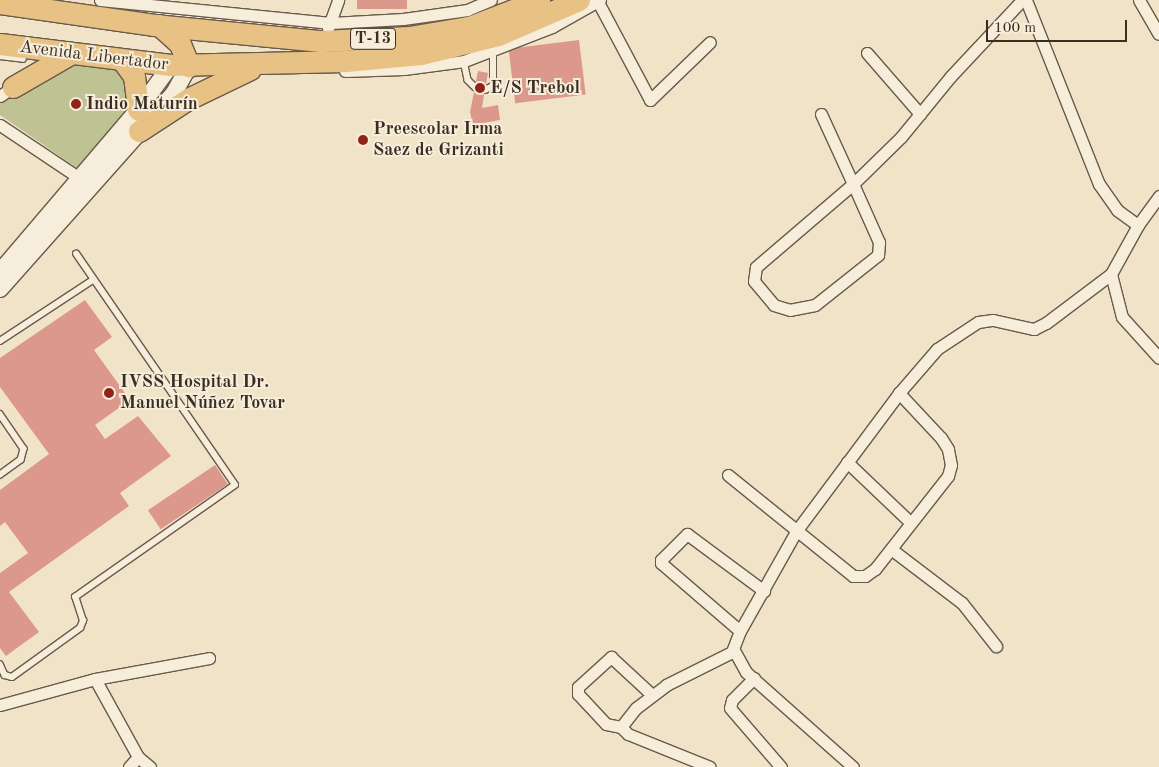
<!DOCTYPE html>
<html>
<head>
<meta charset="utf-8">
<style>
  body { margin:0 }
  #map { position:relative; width:1159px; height:767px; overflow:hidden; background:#f1e3c8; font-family:"Old Standard TT",serif }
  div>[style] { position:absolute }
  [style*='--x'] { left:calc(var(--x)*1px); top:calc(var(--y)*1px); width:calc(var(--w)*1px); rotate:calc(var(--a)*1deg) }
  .green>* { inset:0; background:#bfc292 }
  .building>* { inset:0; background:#dd988c; transform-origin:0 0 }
  .roads { filter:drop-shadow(1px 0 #685a4b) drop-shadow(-1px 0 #685a4b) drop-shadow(0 1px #685a4b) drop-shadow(0 -1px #685a4b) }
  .lane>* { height:5.5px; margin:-2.75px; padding:0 2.75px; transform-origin:2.75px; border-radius:2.75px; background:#f6eddb }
  .street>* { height:11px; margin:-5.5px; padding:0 5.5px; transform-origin:5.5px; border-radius:5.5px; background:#f6eddb }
  .secondary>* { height:16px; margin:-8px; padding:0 8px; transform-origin:8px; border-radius:8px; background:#f6eddb }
  .highway>* { height:21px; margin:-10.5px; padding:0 10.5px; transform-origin:10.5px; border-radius:10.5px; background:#e8c284 }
  .dots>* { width:14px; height:14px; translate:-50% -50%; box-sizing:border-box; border:2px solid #f6eddb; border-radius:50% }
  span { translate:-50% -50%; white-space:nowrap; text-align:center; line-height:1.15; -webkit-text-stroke:4px #f6eddb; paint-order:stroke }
  .shield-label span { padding:1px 4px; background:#f6eddb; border:1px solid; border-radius:4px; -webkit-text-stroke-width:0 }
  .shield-label { font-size:16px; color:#3b2d21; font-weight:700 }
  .street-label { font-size:18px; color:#3b2d21 }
  .poi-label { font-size:18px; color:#3b2d21; font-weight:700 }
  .left { translate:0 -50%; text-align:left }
  .scale { position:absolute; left:986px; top:20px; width:141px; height:22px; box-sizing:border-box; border:2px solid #3b2d21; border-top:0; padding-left:6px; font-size:15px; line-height:18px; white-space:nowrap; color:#3b2d21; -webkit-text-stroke:4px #f6eddb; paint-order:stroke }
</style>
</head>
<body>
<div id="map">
  <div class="green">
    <i style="clip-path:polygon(72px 53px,123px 61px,139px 103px,80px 170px,0 115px,0 96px)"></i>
  </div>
  <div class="building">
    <i style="left:357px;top:0;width:50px;height:9px"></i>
    <i style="left:579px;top:40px;width:55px;height:71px;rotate:83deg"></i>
    <i style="clip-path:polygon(478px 71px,488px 73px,486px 84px,480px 89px,484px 95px,482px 108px,498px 105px,500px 120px,473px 125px,470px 112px,474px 92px,480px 88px,476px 81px)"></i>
    <i style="clip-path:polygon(85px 300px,112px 337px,94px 350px,130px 400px,95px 425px,105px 439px,138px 416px,171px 456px,120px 493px,129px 506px,9px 592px,39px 632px,6px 656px,0 648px,0 573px,28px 553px,5px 522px,0 526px,0 490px,49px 454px,0 387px,0 358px)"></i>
    <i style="left:215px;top:465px;width:23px;height:81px;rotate:56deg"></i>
  </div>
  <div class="roads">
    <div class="lane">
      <i style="--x:0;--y:56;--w:23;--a:7"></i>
      <i style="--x:464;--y:61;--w:19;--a:78"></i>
      <i style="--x:468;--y:80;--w:10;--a:45"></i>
      <i style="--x:485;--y:90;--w:9;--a:-27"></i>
      <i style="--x:493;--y:86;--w:34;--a:-90"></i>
      <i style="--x:0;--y:341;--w:111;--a:-33.3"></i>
      <i style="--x:0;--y:414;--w:42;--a:55.6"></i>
      <i style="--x:24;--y:449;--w:11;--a:105"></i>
      <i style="--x:21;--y:460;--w:26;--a:144"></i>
      <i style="--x:0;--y:664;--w:12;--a:66"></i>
      <i style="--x:5;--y:675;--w:7;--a:16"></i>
      <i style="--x:12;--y:677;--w:84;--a:-35.8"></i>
      <i style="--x:80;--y:628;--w:8;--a:-67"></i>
      <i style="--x:83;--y:621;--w:25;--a:-108"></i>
      <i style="--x:75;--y:597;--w:195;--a:-35"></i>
      <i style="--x:235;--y:485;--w:280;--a:-124.5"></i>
    </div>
    <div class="street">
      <i style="--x:100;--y:0;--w:232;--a:5.7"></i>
      <i style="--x:331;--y:23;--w:72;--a:-3.2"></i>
      <i style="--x:403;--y:19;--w:65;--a:-8"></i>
      <i style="--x:467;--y:10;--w:26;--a:-23"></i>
      <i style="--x:1026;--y:0;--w:198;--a:68.4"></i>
      <i style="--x:1099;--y:184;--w:32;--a:55"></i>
      <i style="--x:1117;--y:210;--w:26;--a:36"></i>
      <i style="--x:1139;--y:0;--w:39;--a:60"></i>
      <i style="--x:598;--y:2;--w:111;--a:62"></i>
      <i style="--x:650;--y:100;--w:83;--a:-44"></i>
      <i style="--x:328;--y:28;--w:30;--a:-70"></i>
      <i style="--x:867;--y:53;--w:81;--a:49"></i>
      <i style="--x:345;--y:71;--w:59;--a:-1.9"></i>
      <i style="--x:404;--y:69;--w:61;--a:-7.6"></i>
      <i style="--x:464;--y:61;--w:94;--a:-21.1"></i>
      <i style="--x:552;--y:27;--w:55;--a:-29.4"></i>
      <i style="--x:0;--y:96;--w:16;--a:-35"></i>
      <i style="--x:821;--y:114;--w:77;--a:65.4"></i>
      <i style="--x:853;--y:184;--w:67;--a:-44.4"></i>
      <i style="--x:901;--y:137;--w:79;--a:-50.7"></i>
      <i style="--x:951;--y:76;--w:104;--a:-46.9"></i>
      <i style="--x:0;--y:125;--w:97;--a:33.7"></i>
      <i style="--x:853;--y:184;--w:64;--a:65.9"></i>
      <i style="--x:879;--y:242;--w:13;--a:94"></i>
      <i style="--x:878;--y:255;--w:80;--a:141.6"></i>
      <i style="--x:815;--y:305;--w:25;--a:169"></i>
      <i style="--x:790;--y:310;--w:17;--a:-163"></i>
      <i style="--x:774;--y:305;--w:31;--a:-130"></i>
      <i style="--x:754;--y:281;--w:14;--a:-82"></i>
      <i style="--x:756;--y:267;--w:128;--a:-40.6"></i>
      <i style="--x:1111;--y:274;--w:44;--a:75.7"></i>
      <i style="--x:1122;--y:317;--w:55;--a:47.9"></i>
      <i style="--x:847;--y:462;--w:88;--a:43.6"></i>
      <i style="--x:728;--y:475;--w:161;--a:38.9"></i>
      <i style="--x:853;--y:576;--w:12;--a:0"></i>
      <i style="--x:865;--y:576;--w:12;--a:-35"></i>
      <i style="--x:875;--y:569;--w:118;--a:-51.9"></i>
      <i style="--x:948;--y:476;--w:11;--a:-75"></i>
      <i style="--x:951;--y:465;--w:16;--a:-101"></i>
      <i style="--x:948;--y:449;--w:13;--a:-122"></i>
      <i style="--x:941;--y:438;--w:62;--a:-133"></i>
      <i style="--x:891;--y:549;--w:89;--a:37.3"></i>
      <i style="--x:962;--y:603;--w:55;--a:51.7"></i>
      <i style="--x:740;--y:631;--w:104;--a:-139.3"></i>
      <i style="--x:661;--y:563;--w:3;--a:-90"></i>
      <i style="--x:661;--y:560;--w:37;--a:-45"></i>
      <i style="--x:687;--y:534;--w:96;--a:36.5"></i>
      <i style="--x:754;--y:678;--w:31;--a:135"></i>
      <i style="--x:732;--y:700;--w:8;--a:104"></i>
      <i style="--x:730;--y:708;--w:78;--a:49.2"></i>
      <i style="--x:95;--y:679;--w:89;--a:61.1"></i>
      <i style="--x:138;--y:757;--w:16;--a:40"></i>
      <i style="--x:0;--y:705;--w:98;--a:-15.3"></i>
      <i style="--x:95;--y:679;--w:116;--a:-10.4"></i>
      <i style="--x:621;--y:727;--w:15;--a:-169"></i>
      <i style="--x:606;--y:724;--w:41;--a:-133"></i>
      <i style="--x:578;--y:694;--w:7;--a:-90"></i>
      <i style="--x:578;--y:687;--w:45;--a:-42.3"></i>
      <i style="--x:611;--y:657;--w:56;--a:42.8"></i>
      <i style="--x:621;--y:727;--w:24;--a:-52"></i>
      <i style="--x:636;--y:708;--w:38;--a:-37"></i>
      <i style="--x:666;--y:685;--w:76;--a:-26.6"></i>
      <i style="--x:621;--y:727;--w:10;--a:45"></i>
      <i style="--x:628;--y:734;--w:88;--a:21.9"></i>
      <i style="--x:129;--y:767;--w:13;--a:-48"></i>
      <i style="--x:853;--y:767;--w:143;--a:-138.4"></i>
      <i style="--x:746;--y:672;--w:26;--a:-119"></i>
      <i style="--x:733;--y:649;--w:19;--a:-69"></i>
      <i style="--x:740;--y:631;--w:116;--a:-60.6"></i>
      <i style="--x:797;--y:530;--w:171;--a:-53.3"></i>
      <i style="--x:899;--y:393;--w:58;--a:-49.2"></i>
      <i style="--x:937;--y:349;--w:49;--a:-33.4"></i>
      <i style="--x:978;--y:322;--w:15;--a:-8"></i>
      <i style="--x:993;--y:320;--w:42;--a:12.4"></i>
      <i style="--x:1034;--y:329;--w:13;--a:-27"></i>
      <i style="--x:1046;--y:323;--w:81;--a:-37"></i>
      <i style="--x:1111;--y:274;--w:56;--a:-61.1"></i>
      <i style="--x:1138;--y:225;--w:36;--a:-54"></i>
    </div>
    <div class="secondary">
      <i style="--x:0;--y:272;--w:213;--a:-49.6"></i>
      <i style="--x:138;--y:110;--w:56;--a:-53.7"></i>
      <i style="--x:0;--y:289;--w:262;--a:-48.4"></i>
      <i style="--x:174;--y:93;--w:31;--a:-61"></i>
    </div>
    <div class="highway">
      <i style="--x:0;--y:3;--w:156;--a:8.1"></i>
      <i style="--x:154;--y:25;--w:168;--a:5.5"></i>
      <i style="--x:321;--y:41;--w:88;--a:-2.6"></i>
      <i style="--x:409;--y:37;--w:61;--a:-9.5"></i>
      <i style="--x:469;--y:27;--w:75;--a:-21.1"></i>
      <i style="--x:159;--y:25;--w:28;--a:42"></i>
      <i style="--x:180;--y:44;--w:24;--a:68"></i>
      <i style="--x:0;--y:44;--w:172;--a:7"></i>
      <i style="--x:171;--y:65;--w:175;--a:-1.3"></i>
      <i style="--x:346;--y:61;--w:75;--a:-5.3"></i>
      <i style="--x:421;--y:54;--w:79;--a:-13.9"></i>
      <i style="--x:498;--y:35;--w:88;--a:-23.4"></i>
      <i style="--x:123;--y:61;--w:19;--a:54"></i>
      <i style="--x:134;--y:76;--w:34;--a:83"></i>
      <i style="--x:13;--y:87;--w:68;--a:-30"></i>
      <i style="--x:139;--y:131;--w:59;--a:-33.1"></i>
      <i style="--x:188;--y:99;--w:69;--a:-25.8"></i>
    </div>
  </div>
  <div class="dots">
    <i style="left:480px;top:88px;background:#8f2418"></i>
    <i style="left:76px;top:104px;background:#8f2418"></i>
    <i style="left:363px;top:140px;background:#8f2418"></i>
    <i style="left:109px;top:393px;background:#8f2418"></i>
  </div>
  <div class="shield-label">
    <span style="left:373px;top:39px">T-13</span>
  </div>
  <div class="street-label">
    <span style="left:94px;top:56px;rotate:7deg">Avenida Libertador</span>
  </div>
  <div class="poi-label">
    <span class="left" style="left:490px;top:88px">E/S Trebol</span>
    <span class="left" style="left:86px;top:104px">Indio Maturín</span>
    <span class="left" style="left:373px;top:140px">Preescolar Irma<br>Saez de Grizanti</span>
    <span class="left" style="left:120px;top:393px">IVSS Hospital Dr.<br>Manuel Núñez Tovar</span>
  </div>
  <div class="scale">100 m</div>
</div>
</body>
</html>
